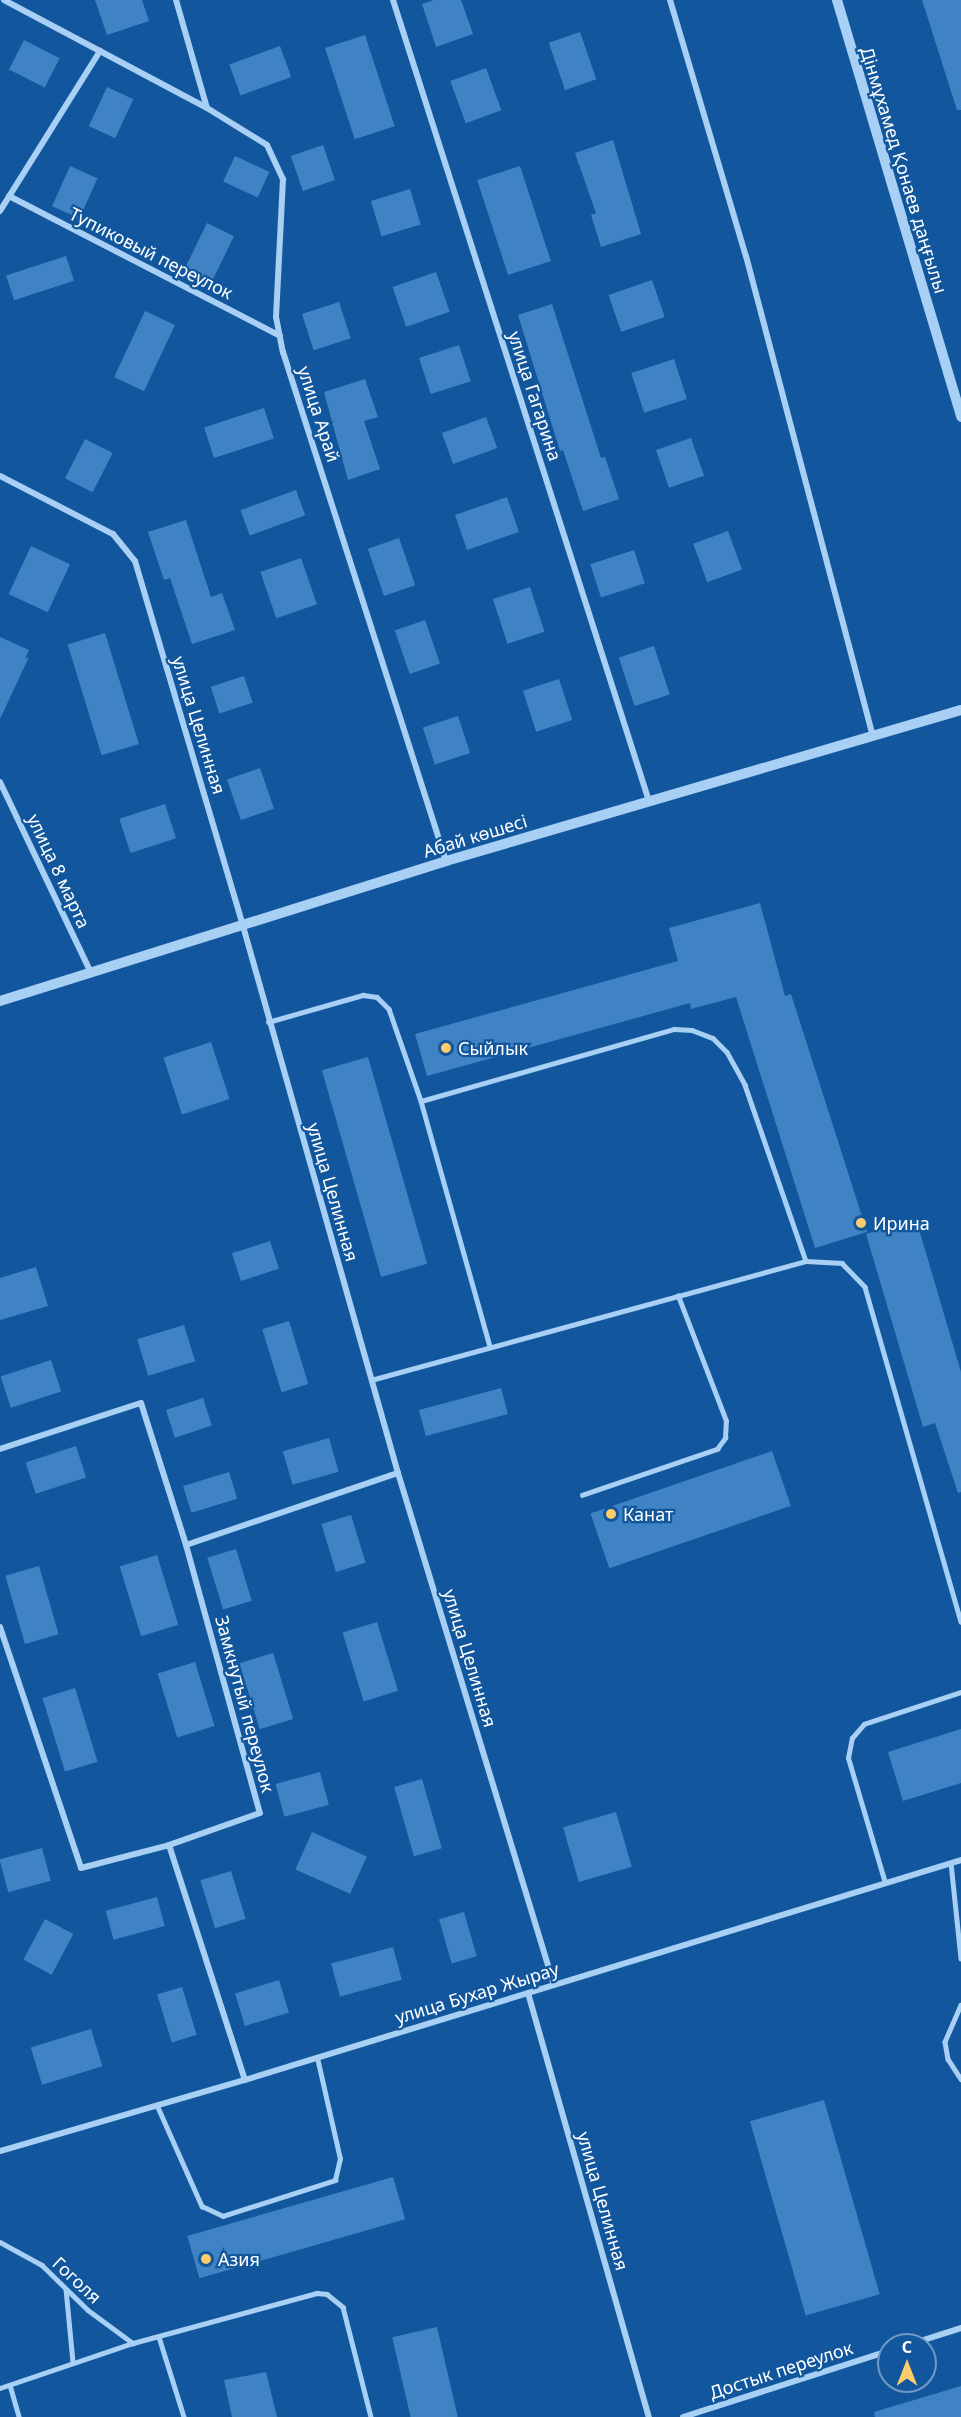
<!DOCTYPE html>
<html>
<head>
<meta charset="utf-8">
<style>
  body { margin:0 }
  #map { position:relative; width:961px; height:2417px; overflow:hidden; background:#12579d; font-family:"Noto Sans",sans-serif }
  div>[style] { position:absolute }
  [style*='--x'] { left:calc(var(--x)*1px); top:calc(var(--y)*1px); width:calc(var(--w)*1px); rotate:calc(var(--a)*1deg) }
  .building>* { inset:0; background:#3f83c5; transform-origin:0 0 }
  .service>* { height:4.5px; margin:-2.25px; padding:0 2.25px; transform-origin:2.25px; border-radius:2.25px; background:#a8cff4 }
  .minor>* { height:6px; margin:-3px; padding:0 3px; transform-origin:3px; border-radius:3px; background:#a8cff4 }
  .tertiary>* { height:10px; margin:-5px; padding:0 5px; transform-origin:5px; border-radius:5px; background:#a8cff4 }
  .dots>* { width:16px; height:16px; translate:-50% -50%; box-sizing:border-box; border:3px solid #12579d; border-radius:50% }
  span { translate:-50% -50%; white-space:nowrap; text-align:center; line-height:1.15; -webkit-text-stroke:4.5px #12579d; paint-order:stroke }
  .street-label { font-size:18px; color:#fff }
  .poi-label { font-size:18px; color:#fff }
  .left { translate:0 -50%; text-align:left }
  .north { position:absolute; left:877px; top:2333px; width:60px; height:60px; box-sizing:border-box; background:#12579d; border:2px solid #719ac4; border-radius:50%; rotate:0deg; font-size:16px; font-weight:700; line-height:24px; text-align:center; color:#fff }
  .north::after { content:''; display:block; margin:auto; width:21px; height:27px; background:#ffcc6b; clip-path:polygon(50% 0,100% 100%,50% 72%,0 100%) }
</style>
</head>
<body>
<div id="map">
  <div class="building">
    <i style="clip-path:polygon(95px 0,142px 0,149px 21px,107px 35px)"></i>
    <i style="clip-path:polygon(434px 0,461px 0,473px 34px,436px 47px,422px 4px)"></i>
    <i style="clip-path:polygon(922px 0,961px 0,961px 110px,957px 110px)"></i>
    <i style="left:580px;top:32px;width:50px;height:33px;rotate:71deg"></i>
    <i style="left:365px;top:35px;width:96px;height:42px;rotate:72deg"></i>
    <i style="left:24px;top:40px;width:40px;height:33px;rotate:27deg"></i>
    <i style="left:280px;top:46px;width:33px;height:54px;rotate:70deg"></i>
    <i style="left:486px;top:68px;width:45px;height:38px;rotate:70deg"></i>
    <i style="left:107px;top:87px;width:29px;height:43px;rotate:25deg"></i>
    <i style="clip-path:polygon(613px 140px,641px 234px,601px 247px,591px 215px,596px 213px,575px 153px)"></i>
    <i style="left:323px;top:145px;width:37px;height:34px;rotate:71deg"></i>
    <i style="left:235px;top:156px;width:38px;height:28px;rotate:25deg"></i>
    <i style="left:70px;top:166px;width:30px;height:44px;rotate:24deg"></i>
    <i style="left:520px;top:166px;width:100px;height:45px;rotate:72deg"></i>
    <i style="left:410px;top:189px;width:37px;height:41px;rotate:73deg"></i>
    <i style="left:207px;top:223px;width:30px;height:51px;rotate:26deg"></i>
    <i style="left:66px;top:256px;width:26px;height:63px;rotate:72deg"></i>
    <i style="left:436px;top:272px;width:42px;height:46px;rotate:71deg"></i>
    <i style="left:652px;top:280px;width:39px;height:46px;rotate:71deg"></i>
    <i style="left:339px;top:302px;width:38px;height:39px;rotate:72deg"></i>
    <i style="clip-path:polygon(552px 304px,601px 458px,605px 457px,619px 499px,583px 511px,563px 450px,560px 451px,518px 315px)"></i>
    <i style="left:145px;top:311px;width:33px;height:73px;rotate:25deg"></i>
    <i style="left:459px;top:345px;width:38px;height:42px;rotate:72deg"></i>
    <i style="left:674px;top:359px;width:42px;height:45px;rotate:72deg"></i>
    <i style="clip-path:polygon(365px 379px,378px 417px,364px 421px,380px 469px,348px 480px,324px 392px)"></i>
    <i style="left:264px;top:408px;width:32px;height:63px;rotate:72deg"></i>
    <i style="left:486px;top:417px;width:33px;height:47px;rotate:70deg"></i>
    <i style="left:691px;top:438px;width:40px;height:37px;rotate:71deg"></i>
    <i style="left:85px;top:439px;width:31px;height:44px;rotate:27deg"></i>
    <i style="left:296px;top:490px;width:27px;height:59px;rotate:70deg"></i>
    <i style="left:507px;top:497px;width:37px;height:55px;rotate:71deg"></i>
    <i style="clip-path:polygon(186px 520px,211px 597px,222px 593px,235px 630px,192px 644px,170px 578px,164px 580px,148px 532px)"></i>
    <i style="left:728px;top:531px;width:41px;height:37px;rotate:70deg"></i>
    <i style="left:399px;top:538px;width:50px;height:33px;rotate:71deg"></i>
    <i style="left:31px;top:546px;width:43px;height:53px;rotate:25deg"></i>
    <i style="left:634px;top:550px;width:35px;height:46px;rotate:72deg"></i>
    <i style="left:301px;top:558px;width:49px;height:43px;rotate:71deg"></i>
    <i style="left:530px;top:587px;width:47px;height:39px;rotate:72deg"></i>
    <i style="left:425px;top:620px;width:46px;height:32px;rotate:71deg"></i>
    <i style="left:105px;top:633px;width:116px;height:39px;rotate:73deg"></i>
    <i style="clip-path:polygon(0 637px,29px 650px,25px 659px,29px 657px,0 719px)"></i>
    <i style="left:654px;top:646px;width:51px;height:37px;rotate:72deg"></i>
    <i style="left:244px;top:676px;width:28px;height:35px;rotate:72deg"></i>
    <i style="left:559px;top:679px;width:43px;height:38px;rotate:72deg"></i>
    <i style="left:458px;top:716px;width:39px;height:37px;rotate:72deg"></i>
    <i style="left:260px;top:768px;width:43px;height:35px;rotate:71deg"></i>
    <i style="left:165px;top:804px;width:36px;height:48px;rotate:72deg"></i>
    <i style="clip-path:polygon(760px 903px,785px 996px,791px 994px,867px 1232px,815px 1248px,736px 997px,691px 1009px,690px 1003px,427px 1076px,415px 1034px,678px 961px,669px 928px)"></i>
    <i style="left:211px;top:1042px;width:60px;height:50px;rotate:72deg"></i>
    <i style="left:368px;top:1057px;width:215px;height:48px;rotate:74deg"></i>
    <i style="clip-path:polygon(916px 1219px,961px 1372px,961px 1492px,958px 1493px,935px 1423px,923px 1427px,866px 1234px)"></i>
    <i style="left:270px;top:1241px;width:29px;height:40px;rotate:72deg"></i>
    <i style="clip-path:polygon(36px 1267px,48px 1306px,0 1320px,0 1278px)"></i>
    <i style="left:289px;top:1321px;width:66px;height:28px;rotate:73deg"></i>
    <i style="left:184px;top:1325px;width:38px;height:49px;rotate:73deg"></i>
    <i style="left:51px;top:1360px;width:33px;height:53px;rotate:72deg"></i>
    <i style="left:501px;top:1388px;width:27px;height:85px;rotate:75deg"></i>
    <i style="left:203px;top:1398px;width:29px;height:39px;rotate:72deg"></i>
    <i style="left:329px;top:1438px;width:35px;height:48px;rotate:74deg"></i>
    <i style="left:76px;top:1446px;width:33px;height:53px;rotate:72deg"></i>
    <i style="left:772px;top:1451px;width:58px;height:192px;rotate:71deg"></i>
    <i style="left:229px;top:1472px;width:28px;height:48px;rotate:73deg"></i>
    <i style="left:351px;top:1515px;width:50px;height:31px;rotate:73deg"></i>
    <i style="left:236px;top:1549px;width:54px;height:30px;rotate:73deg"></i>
    <i style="left:157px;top:1555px;width:73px;height:39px;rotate:73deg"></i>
    <i style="left:39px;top:1566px;width:71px;height:35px;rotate:74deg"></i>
    <i style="left:377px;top:1622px;width:72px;height:36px;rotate:73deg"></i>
    <i style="left:273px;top:1653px;width:69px;height:35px;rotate:73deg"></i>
    <i style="left:195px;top:1662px;width:67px;height:39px;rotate:73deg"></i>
    <i style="left:75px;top:1688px;width:77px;height:34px;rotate:73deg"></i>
    <i style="clip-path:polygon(961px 1729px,961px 1783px,903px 1801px,888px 1752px)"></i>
    <i style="left:320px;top:1772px;width:34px;height:46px;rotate:75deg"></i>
    <i style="left:422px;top:1779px;width:72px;height:29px;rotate:74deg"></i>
    <i style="left:616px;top:1812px;width:57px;height:55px;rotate:74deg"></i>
    <i style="left:312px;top:1832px;width:60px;height:41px;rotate:24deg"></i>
    <i style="left:42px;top:1848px;width:34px;height:44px;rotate:75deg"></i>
    <i style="left:231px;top:1871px;width:50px;height:32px;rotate:73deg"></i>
    <i style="left:157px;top:1897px;width:30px;height:53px;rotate:75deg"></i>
    <i style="left:464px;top:1912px;width:46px;height:26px;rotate:74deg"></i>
    <i style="left:45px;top:1919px;width:32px;height:46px;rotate:28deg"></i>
    <i style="left:393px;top:1947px;width:34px;height:64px;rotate:75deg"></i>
    <i style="left:279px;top:1980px;width:34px;height:46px;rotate:73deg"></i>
    <i style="left:182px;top:1987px;width:50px;height:26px;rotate:73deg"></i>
    <i style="left:91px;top:2029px;width:39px;height:63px;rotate:73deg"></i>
    <i style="left:824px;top:2100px;width:202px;height:77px;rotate:74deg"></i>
    <i style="left:393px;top:2177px;width:44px;height:214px;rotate:74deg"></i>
    <i style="left:437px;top:2327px;width:92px;height:46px;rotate:77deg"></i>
    <i style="clip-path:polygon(266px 2372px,277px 2417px,232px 2417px,224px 2380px)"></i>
    <i style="clip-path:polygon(961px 2386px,961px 2417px,875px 2417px,874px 2412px)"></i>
  </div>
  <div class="service">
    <i style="--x:268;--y:1022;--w:99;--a:-15.9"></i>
    <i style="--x:363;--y:995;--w:14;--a:8"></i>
    <i style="--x:377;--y:997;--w:17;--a:45"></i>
    <i style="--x:389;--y:1009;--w:97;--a:70.8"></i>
    <i style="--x:421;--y:1101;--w:255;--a:74.3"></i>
    <i style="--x:421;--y:1101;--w:263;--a:-15.9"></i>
    <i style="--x:674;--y:1029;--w:18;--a:3"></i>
    <i style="--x:692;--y:1030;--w:22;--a:21"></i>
    <i style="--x:713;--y:1038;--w:20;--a:45"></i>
    <i style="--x:727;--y:1052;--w:38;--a:61"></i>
    <i style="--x:745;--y:1085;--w:186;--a:70.9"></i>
    <i style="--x:371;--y:1380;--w:451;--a:-15.3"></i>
    <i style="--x:806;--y:1261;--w:36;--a:3"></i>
    <i style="--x:842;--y:1263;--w:33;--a:46"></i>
    <i style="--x:865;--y:1287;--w:348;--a:74"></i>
    <i style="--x:582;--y:1495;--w:143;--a:-18.8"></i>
    <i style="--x:717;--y:1449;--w:14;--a:-54"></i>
    <i style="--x:725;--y:1438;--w:17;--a:-87"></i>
    <i style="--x:726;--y:1421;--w:134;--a:-111"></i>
    <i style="--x:951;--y:1863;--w:96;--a:84"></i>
    <i style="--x:885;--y:1883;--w:130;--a:-106.5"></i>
    <i style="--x:848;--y:1758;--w:20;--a:-79"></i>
    <i style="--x:852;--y:1738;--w:18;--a:-49"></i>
    <i style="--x:864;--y:1724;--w:102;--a:-18.3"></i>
    <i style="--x:961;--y:2005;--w:40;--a:113.4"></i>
    <i style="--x:945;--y:2042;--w:17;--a:80"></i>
    <i style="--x:948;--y:2059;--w:24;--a:57"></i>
    <i style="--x:157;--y:2105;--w:111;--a:66"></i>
    <i style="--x:202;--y:2206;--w:23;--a:25"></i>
    <i style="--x:223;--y:2216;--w:118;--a:-17.8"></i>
    <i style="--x:335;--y:2180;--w:22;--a:-77"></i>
    <i style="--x:340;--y:2159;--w:104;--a:-102.8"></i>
    <i style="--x:0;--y:2242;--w:48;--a:28.7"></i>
    <i style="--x:42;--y:2265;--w:64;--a:44.4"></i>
    <i style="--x:88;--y:2310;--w:56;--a:36.3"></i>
    <i style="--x:66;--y:2289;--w:73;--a:84.5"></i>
    <i style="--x:159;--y:2337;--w:84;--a:72.6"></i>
    <i style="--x:10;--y:2385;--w:33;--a:74"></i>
    <i style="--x:0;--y:2388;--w:140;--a:-18.7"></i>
    <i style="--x:133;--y:2343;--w:191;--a:-15.2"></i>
    <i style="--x:317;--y:2293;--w:10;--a:6"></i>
    <i style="--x:327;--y:2294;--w:21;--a:39"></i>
    <i style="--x:343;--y:2307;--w:114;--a:75.7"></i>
  </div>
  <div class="minor">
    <i style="--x:4;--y:0;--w:230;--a:28"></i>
    <i style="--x:176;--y:0;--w:112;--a:74"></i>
    <i style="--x:207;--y:108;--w:70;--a:31.7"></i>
    <i style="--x:267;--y:145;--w:38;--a:65"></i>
    <i style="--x:283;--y:179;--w:138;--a:92.9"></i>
    <i style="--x:276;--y:317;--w:36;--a:79"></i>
    <i style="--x:283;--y:352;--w:534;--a:72.24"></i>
    <i style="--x:393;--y:0;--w:841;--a:72.28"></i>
    <i style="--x:670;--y:0;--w:267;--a:73.5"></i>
    <i style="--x:746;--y:256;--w:497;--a:75.2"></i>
    <i style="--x:9;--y:196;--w:305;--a:27.3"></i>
    <i style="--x:0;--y:211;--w:189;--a:-58"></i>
    <i style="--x:0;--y:476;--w:127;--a:27.2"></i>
    <i style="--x:113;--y:534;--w:35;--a:51"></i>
    <i style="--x:135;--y:561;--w:381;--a:73.5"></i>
    <i style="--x:243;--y:926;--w:569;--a:74.18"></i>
    <i style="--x:398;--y:1473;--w:535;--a:73.05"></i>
    <i style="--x:0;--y:782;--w:212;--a:64.5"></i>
    <i style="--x:0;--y:1449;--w:148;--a:-18.1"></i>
    <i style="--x:141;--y:1403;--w:149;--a:72.4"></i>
    <i style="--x:186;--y:1545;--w:224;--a:-18.8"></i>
    <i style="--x:186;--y:1545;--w:278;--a:74.6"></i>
    <i style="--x:260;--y:1813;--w:96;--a:160.6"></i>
    <i style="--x:169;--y:1845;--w:247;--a:72.1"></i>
    <i style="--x:0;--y:1627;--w:254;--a:71.4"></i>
    <i style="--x:81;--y:1868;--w:91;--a:-14.6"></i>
    <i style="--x:528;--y:1993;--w:441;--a:74.1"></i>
    <i style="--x:0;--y:2151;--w:255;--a:-16.2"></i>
    <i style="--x:245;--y:2080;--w:749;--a:-17.08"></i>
    <i style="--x:908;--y:2345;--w:56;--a:-17.8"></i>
    <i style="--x:683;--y:2417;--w:216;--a:-17.8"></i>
  </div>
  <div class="tertiary">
    <i style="--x:837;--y:0;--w:435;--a:73.4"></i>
    <i style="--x:0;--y:1001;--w:467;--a:-17.4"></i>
    <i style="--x:446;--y:861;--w:537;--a:-16.34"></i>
  </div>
  <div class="dots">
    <i style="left:446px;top:1048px;background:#ffcc6b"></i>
    <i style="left:861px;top:1223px;background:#ffcc6b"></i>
    <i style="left:611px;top:1514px;background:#ffcc6b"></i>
    <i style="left:206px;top:2259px;background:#ffcc6b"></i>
  </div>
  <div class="street-label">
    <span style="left:904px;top:170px;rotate:73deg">Дінмұхамед Қонаев даңғылы</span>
    <span style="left:151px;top:253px;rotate:27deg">Тупиковый переулок</span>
    <span style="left:535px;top:396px;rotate:72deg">улица Гагарина</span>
    <span style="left:319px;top:414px;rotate:72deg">улица Арай</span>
    <span style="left:199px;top:725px;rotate:73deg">улица Целинная</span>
    <span style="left:475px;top:836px;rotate:-17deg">Абай көшесі</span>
    <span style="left:59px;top:871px;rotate:65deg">улица 8 марта</span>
    <span style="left:333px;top:1192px;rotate:74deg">улица Целинная</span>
    <span style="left:470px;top:1658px;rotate:73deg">улица Целинная</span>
    <span style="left:245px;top:1704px;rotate:75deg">Замкнутый переулок</span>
    <span style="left:477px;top:1993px;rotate:-17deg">улица Бухар Жырау</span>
    <span style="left:603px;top:2201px;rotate:74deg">улица Целинная</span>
    <span style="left:77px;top:2280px;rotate:43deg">Гоголя</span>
    <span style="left:781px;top:2370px;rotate:-18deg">Достык переулок</span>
  </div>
  <div class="poi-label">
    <span class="left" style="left:458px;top:1048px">Сыйлык</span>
    <span class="left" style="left:873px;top:1223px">Ирина</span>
    <span class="left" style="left:623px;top:1514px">Канат</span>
    <span class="left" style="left:218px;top:2259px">Азия</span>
  </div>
  <div class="north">С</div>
</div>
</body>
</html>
